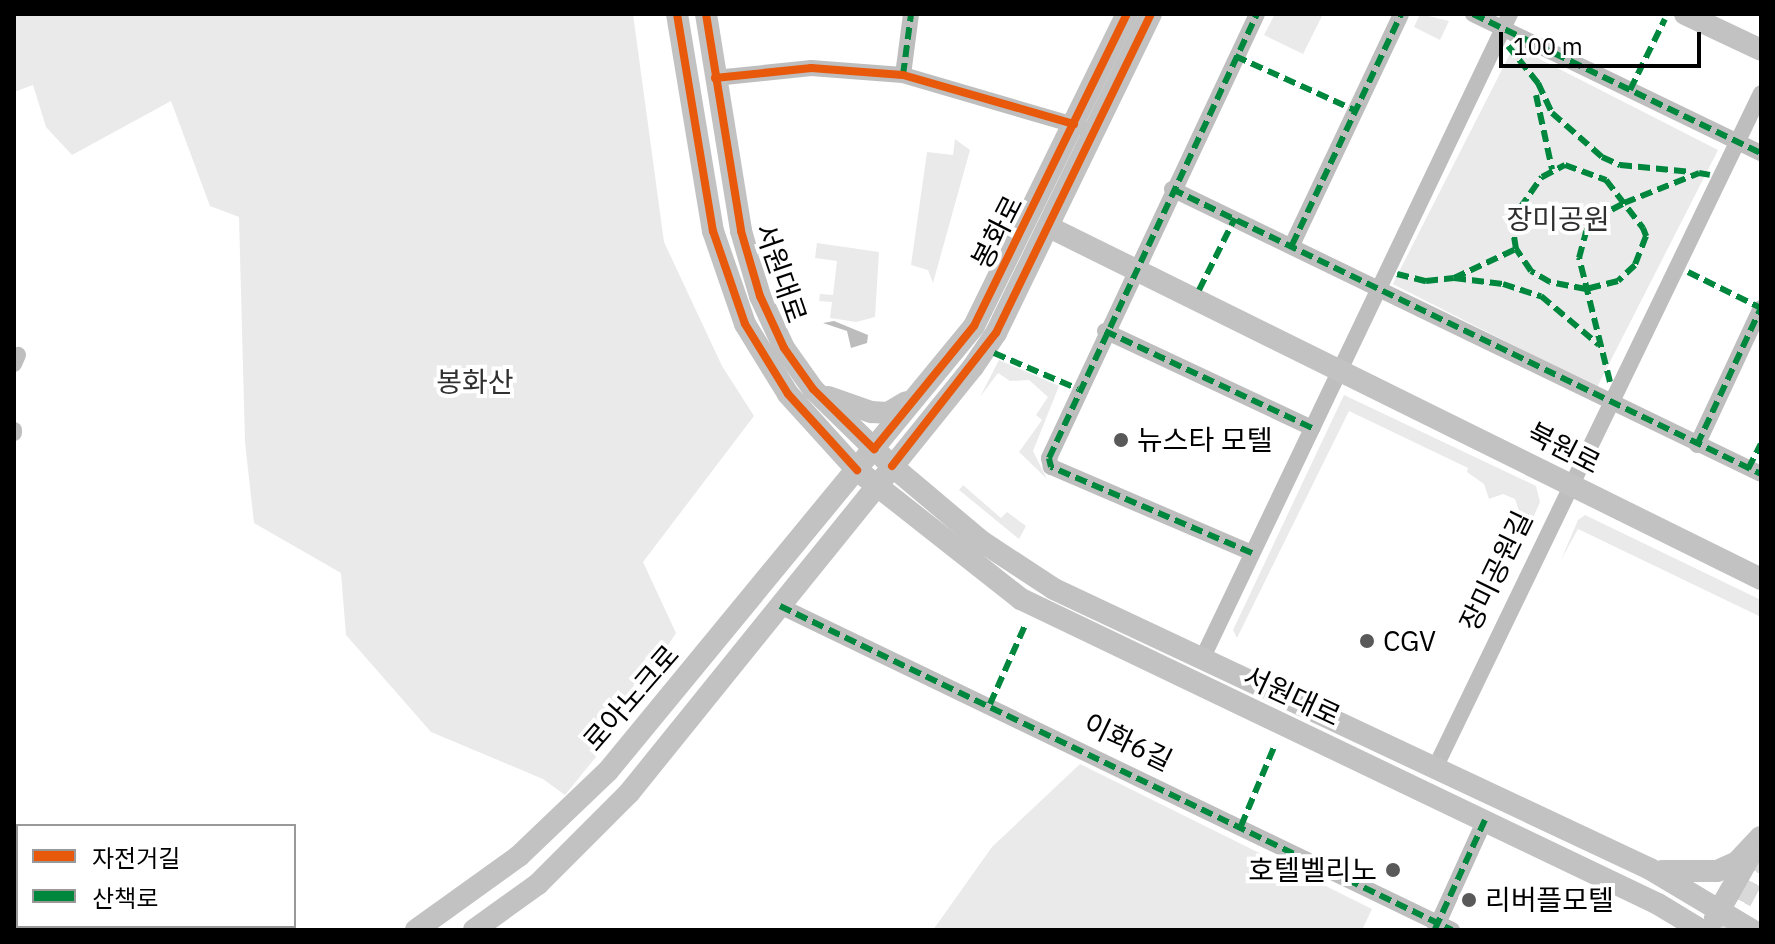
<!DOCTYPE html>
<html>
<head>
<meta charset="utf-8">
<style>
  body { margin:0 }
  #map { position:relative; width:1775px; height:944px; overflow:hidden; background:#fff; font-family:"IBM Plex Sans","Noto Sans KR",sans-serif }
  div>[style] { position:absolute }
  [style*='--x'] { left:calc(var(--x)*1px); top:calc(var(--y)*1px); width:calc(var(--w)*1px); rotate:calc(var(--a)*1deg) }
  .green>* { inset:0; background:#eaeaea; transform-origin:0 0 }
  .water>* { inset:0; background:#bcbcbc }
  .secondary-tunnel>* { height:22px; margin-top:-11px; transform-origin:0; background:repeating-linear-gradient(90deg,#d9d9d9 0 22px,transparent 0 33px) }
  .street>* { height:16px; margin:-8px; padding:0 8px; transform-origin:8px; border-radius:8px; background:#bebebe }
  .secondary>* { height:22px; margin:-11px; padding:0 11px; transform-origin:11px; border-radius:11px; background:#c2c2c2 }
  .quiet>* { height:6px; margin-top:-3px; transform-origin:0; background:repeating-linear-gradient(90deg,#00873e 0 12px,transparent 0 18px) }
  .cycleway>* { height:8px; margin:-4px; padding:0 4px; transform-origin:4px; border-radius:4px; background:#e8590c }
  .dots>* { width:22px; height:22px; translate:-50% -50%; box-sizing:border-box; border:4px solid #fff; border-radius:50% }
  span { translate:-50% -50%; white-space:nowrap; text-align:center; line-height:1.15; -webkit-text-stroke:8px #fff; paint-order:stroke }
  .park-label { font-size:28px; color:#303030 }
  .street-label { font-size:28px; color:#000 }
  .poi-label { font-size:28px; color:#000 }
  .left { translate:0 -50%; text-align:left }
  .right { translate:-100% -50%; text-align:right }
  .frame { position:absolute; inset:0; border:16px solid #000; pointer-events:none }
  .legend { position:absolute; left:16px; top:824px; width:280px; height:104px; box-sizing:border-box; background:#fff; border:2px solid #999; margin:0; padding:10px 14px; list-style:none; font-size:24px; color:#000 }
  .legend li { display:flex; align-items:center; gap:16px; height:40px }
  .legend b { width:40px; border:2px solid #999 }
  .scale { position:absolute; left:1499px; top:32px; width:202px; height:36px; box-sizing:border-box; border:4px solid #000; border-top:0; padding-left:10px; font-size:24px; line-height:28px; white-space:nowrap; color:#000; -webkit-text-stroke:6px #fff; paint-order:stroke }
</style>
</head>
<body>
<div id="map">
  <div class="green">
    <i style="clip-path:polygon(14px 14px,633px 14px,664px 242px,722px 366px,754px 416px,643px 562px,676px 633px,600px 752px,565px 795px,543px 779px,431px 732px,346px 635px,341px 573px,254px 523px,245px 442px,239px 217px,210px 206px,171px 101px,72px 155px,46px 127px,33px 85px,14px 92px)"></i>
    <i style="clip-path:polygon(1275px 14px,1323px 14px,1303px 54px,1264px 35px)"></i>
    <i style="clip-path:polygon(1420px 14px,1449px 21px,1440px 40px,1414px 27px)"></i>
    <i style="left:1514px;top:46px;width:229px;height:267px;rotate:27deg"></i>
    <i style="clip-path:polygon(955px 139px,970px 150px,933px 283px,928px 270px,911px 265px,927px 152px,953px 155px)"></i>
    <i style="clip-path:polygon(817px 243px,879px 252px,875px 317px,856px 322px,830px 318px,832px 302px,819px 301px,820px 294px,833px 295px,837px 261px,815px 258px)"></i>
    <i style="clip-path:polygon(999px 360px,1059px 386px,1033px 451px,1047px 479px,1019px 452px,1042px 420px,1036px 415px,1048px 397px,1029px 380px,1010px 381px,998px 373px,980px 397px)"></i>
    <i style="clip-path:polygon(1344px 395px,1536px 486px,1540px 502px,1525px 536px,1506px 534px,1522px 520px,1515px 499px,1503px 494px,1489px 499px,1484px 484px,1467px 472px,1468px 468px,1349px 411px,1237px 638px,1233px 630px)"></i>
    <i style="clip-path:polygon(963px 485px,1001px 518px,1007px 512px,1026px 526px,1019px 539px,959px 490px)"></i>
    <i style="clip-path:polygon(1585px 515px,1761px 600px,1761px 617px,1578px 529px,1561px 560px,1578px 520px)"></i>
    <i style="clip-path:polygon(1080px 764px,1372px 909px,1362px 930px,933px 930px,992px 847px)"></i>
  </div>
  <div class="water">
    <i style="clip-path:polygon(834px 321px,868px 335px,867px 343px,851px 348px,847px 331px,823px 323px)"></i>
  </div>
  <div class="secondary-tunnel">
    <i style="--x:1725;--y:930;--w:76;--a:-61.8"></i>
  </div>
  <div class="street">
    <i style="--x:1473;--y:14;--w:320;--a:25.8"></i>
    <i style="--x:903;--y:75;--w:62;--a:-82.5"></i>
    <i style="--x:715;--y:78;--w:97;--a:-5.9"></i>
    <i style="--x:811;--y:68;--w:92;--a:4.4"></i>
    <i style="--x:903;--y:75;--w:185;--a:16.3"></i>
    <i style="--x:1172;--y:189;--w:654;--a:25.82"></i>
    <i style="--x:1292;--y:245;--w:255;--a:-64.7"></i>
    <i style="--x:1105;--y:331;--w:229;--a:25.1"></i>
    <i style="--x:14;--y:364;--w:10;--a:-66"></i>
    <i style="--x:14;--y:430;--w:3;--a:90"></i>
    <i style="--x:1697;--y:445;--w:151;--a:-65"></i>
    <i style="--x:1252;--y:553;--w:219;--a:-156.8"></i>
    <i style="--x:1051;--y:467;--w:9;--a:-103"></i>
    <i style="--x:1049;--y:458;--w:490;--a:-64.9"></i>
    <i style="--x:780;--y:606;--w:746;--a:25.74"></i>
    <i style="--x:1203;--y:657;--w:713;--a:-64.48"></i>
    <i style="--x:1436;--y:766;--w:747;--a:-64.22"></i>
    <i style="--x:1435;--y:930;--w:121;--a:-65.6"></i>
  </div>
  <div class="secondary">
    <i style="--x:677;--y:14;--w:220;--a:80.6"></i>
    <i style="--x:713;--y:231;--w:98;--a:71"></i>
    <i style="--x:745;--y:324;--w:82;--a:58.4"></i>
    <i style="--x:788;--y:394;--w:103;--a:47.8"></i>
    <i style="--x:857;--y:470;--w:209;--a:38.2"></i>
    <i style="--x:1021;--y:599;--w:706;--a:25.59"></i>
    <i style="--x:1658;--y:904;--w:50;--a:31.2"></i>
    <i style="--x:706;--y:14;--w:220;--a:80.8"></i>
    <i style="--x:741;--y:231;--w:68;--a:73.7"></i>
    <i style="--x:760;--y:296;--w:57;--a:65.2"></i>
    <i style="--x:784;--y:348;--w:50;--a:54.7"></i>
    <i style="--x:813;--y:389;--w:110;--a:44.3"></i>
    <i style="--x:892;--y:466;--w:116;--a:40.1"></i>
    <i style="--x:981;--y:541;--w:87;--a:33.3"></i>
    <i style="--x:1054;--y:589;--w:658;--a:25.16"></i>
    <i style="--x:1650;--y:869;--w:119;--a:30.9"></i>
    <i style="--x:1685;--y:14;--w:84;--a:25.3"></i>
    <i style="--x:1049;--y:227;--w:794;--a:26.31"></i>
    <i style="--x:828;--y:397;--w:46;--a:19.2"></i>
    <i style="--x:871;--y:412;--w:17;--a:3"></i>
    <i style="--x:888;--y:413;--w:21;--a:-31"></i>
    <i style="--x:14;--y:854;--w:6;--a:51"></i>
    <i style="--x:1662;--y:871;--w:55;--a:0"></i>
    <i style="--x:1717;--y:871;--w:22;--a:-24"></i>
    <i style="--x:1737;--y:862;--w:34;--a:-47"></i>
    <i style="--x:1715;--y:918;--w:73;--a:-60.6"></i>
    <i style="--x:74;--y:926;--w:6;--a:45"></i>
    <i style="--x:416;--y:930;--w:127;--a:-35.7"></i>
    <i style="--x:519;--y:856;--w:123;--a:-43.7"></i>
    <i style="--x:608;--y:771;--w:576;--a:-50.56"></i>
    <i style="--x:974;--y:326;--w:347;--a:-63.9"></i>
    <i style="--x:474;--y:930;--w:79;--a:-35.7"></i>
    <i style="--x:538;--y:884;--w:129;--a:-45"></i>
    <i style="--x:629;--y:793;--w:548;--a:-51.08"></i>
    <i style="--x:973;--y:367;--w:41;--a:-55.9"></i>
    <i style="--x:996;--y:333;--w:355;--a:-64.1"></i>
  </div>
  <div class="quiet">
    <i style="--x:1473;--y:14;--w:320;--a:25.8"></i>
    <i style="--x:1508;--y:46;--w:48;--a:51"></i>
    <i style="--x:1538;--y:83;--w:33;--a:65"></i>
    <i style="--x:1552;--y:113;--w:67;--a:41.3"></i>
    <i style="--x:1602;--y:157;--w:20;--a:24"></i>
    <i style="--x:1620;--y:165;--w:72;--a:5.6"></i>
    <i style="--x:1235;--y:56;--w:134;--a:24.3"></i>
    <i style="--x:903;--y:75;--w:62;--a:-82.5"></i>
    <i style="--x:1630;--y:90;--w:79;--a:-63.8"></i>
    <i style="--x:1536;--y:95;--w:76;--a:77.8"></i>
    <i style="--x:1565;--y:165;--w:44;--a:20.1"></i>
    <i style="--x:1606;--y:180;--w:61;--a:52.4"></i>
    <i style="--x:1643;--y:228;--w:9;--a:69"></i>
    <i style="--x:1646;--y:236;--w:31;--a:111"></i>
    <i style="--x:1635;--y:265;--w:23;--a:137"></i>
    <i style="--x:1618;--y:281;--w:33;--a:166"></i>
    <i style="--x:1586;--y:289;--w:37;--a:-169"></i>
    <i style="--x:1550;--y:282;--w:22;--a:-150"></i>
    <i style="--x:1531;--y:271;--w:27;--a:-124"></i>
    <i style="--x:1516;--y:249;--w:19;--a:-99"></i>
    <i style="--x:1513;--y:230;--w:23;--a:-72"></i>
    <i style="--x:1520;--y:208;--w:38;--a:-55"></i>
    <i style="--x:1542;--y:177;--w:26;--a:-28"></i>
    <i style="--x:1172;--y:189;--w:654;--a:25.82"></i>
    <i style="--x:1292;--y:245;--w:255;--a:-64.7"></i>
    <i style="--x:1688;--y:272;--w:81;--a:26.3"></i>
    <i style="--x:1397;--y:274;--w:30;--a:14"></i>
    <i style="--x:1426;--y:281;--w:28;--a:-6"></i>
    <i style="--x:1454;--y:278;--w:68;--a:-25.1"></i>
    <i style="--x:1454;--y:278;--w:49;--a:7"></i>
    <i style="--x:1503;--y:284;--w:40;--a:18"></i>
    <i style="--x:1541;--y:296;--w:76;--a:40.2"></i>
    <i style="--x:1199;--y:290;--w:80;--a:-63.4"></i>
    <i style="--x:1105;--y:331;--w:229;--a:25.1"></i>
    <i style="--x:994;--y:353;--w:91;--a:23.2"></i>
    <i style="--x:1610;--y:382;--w:128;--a:-104"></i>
    <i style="--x:1579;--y:258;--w:28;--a:-75"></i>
    <i style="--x:1586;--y:231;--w:16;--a:-52"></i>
    <i style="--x:1596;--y:218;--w:32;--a:-28"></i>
    <i style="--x:1624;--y:203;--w:81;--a:-21.8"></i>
    <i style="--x:1699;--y:173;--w:11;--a:10"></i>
    <i style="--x:1697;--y:445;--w:151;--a:-65"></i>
    <i style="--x:1748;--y:469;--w:28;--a:-63"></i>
    <i style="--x:1252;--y:553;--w:219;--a:-156.8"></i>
    <i style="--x:1051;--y:467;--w:9;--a:-103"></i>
    <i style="--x:1049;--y:458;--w:490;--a:-64.9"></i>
    <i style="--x:780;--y:606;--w:746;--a:25.74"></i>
    <i style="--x:990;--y:704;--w:89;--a:-66"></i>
    <i style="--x:1241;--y:826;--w:86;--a:-67.3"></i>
    <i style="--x:1435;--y:929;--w:120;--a:-65.4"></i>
  </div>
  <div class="cycleway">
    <i style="--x:677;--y:14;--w:220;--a:80.6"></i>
    <i style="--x:713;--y:231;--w:98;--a:71"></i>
    <i style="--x:745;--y:324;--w:82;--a:58.4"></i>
    <i style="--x:788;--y:394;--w:103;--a:47.8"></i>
    <i style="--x:706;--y:14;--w:220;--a:80.8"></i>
    <i style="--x:741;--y:231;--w:68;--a:73.7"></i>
    <i style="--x:760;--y:296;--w:57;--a:65.2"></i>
    <i style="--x:784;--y:348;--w:50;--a:54.7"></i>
    <i style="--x:813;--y:389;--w:86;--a:44.5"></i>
    <i style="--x:874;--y:449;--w:159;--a:-50.9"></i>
    <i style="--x:974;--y:326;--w:347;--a:-63.9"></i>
    <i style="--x:715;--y:78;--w:97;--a:-5.9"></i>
    <i style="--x:811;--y:68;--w:92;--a:4.4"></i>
    <i style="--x:903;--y:75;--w:178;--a:16"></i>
    <i style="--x:892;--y:466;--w:169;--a:-52"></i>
    <i style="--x:996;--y:333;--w:355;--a:-64.1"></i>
  </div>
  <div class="dots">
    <i style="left:1121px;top:440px;background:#595959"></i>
    <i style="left:1367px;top:641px;background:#595959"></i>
    <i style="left:1393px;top:870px;background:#595959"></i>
    <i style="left:1469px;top:900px;background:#595959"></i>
  </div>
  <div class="park-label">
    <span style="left:1558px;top:219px">장미공원</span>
    <span style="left:475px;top:382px">봉화산</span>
  </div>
  <div class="street-label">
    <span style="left:997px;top:232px;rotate:-63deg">봉화로</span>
    <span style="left:781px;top:273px;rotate:71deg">서원대로</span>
    <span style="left:1564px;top:448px;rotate:27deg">북원로</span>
    <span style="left:1496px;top:571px;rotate:-64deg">장미공원길</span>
    <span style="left:1292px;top:696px;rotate:25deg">서원대로</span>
    <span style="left:631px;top:698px;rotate:-49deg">로아노크로</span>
    <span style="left:1128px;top:742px;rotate:26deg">이화6길</span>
  </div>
  <div class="poi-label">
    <span class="left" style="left:1137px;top:440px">뉴스타 모텔</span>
    <span class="left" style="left:1383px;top:641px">CGV</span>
    <span class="right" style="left:1377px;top:870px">호텔벨리노</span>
    <span class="left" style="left:1485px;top:900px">리버플모텔</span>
  </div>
  <div class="frame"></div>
  <ul class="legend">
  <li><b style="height:10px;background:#e8590c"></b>자전거길</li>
  <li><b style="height:10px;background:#00873e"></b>산책로</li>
  </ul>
  <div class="scale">100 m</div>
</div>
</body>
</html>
